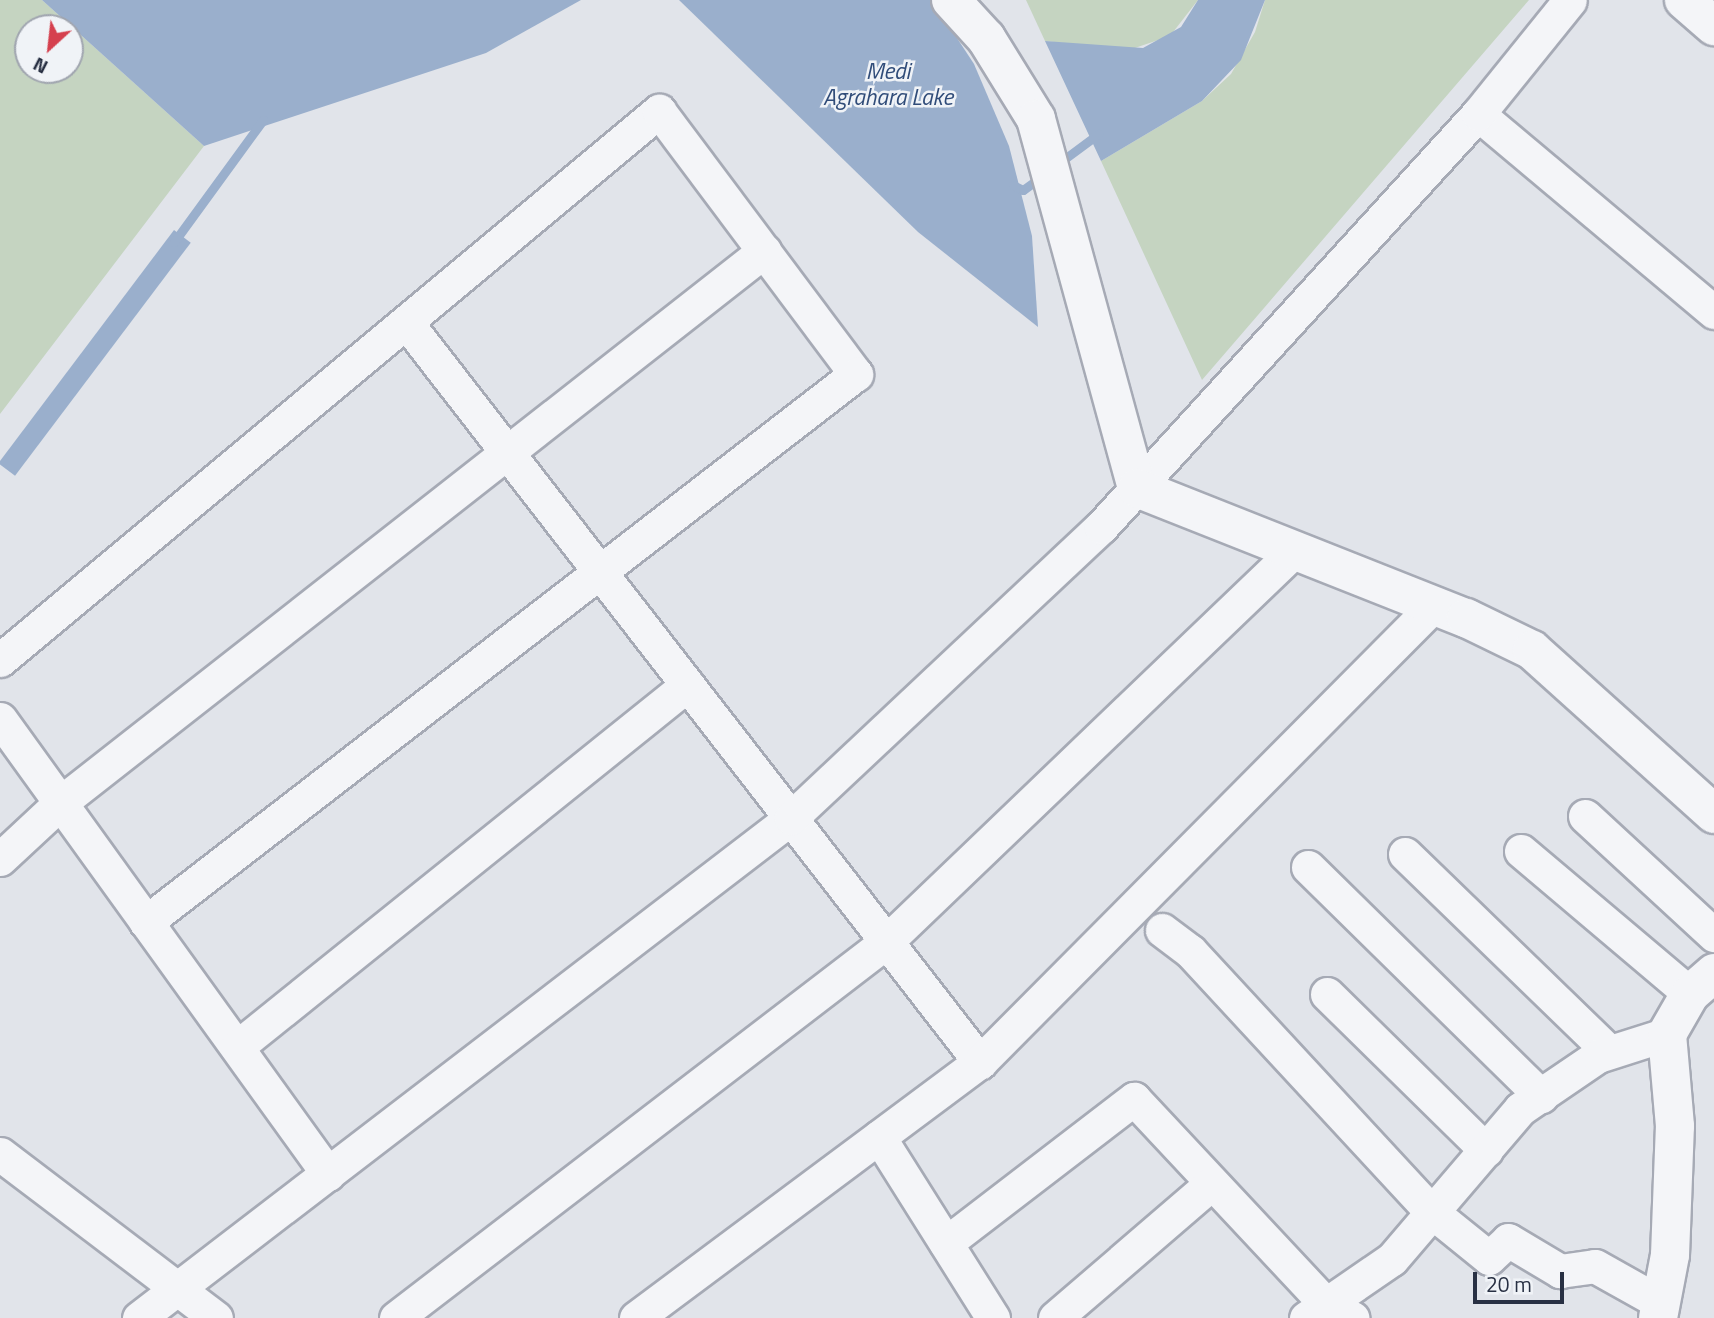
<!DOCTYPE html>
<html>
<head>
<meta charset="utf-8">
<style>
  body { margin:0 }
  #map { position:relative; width:1714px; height:1318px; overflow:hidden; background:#e1e4ea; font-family:"Titillium Web",sans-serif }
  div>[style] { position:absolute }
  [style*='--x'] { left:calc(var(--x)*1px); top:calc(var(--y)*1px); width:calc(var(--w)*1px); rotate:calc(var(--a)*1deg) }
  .green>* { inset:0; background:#c5d4c1 }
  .water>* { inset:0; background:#9aafcc; transform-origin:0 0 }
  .stream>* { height:9px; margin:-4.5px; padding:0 4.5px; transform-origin:4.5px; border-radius:4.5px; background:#9aafcc }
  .roads { filter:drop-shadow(2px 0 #a6aab5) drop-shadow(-2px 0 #a6aab5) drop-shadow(0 2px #a6aab5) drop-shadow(0 -2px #a6aab5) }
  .minor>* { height:33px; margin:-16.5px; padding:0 16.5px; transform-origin:16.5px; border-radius:16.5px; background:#f4f5f8 }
  .tertiary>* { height:38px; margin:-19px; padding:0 19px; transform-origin:19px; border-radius:19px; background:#f4f5f8 }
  span { translate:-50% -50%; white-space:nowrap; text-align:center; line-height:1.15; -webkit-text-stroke:5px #f0f3f7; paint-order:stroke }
  .water-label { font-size:23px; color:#304c79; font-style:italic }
  .north { position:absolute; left:14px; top:14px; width:70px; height:70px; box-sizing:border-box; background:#f0f3f7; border:2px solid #a0a5af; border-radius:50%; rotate:207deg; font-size:19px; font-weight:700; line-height:28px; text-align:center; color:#283043 }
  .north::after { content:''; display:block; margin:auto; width:24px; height:32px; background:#d5404e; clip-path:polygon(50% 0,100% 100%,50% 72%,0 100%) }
  .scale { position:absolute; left:1473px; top:1272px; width:91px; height:32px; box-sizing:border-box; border:4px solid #283043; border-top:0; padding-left:9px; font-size:21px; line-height:24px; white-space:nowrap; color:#283043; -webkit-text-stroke:5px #f0f3f7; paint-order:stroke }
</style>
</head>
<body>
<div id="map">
  <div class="green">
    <i style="clip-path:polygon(evenodd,0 0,42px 0,204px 146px,0 414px,0 0,28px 28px,70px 28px,70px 70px,28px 70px,28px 28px)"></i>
    <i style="clip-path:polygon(1026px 0,1198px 0,1170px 36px,1129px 50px,1045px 41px)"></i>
    <i style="clip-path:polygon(1265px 0,1529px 0,1202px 380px,1101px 161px,1202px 101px,1231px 74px,1255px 32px)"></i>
  </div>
  <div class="water">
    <i style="clip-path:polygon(42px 0,581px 0,486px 53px,204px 146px)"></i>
    <i style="clip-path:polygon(679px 0,932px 0,974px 64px,1009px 146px,1032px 236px,1038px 327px,918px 232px)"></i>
    <i style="clip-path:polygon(1198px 0,1265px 0,1241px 60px,1202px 101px,1101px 161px,1045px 41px,1143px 48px,1181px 27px)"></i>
    <i style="left:174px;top:230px;width:21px;height:292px;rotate:37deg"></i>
  </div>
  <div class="stream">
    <i style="--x:1059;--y:163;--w:49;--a:-36.6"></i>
    <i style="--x:1013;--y:185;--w:11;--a:27"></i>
    <i style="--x:1023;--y:190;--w:24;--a:-36"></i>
    <i style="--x:174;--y:242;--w:151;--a:-53.9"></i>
  </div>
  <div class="roads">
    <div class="minor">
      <i style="--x:1478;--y:114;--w:308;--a:40"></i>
      <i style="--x:406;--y:322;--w:937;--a:52.2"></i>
      <i style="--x:0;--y:660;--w:858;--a:-39.8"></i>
      <i style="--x:659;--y:111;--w:329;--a:53.2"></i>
      <i style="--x:856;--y:374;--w:897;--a:142.34"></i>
      <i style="--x:0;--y:719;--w:561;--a:54.21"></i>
      <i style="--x:1585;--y:816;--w:176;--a:42.7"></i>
      <i style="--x:1521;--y:851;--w:221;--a:40.2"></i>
      <i style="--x:1405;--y:854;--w:284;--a:44.1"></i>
      <i style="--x:0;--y:859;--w:82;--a:-43"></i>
      <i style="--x:60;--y:803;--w:895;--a:-38.1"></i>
      <i style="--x:1308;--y:867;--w:327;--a:44.5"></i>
      <i style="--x:1162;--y:930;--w:35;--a:37"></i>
      <i style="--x:1190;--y:951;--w:356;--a:47.2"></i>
      <i style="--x:1432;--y:1212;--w:73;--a:38.9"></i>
      <i style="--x:1489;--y:1258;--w:26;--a:-43"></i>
      <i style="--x:1508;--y:1240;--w:61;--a:30.8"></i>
      <i style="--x:1560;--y:1271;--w:35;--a:-8"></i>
      <i style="--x:1595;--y:1266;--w:76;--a:29.3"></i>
      <i style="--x:1327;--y:994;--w:223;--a:44.5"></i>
      <i style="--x:237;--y:1047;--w:578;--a:-38.81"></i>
      <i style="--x:879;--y:1137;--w:214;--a:57.8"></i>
      <i style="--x:0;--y:1154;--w:271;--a:37.2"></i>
      <i style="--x:946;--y:1243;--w:237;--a:-37.5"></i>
      <i style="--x:1134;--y:1099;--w:281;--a:46.9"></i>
      <i style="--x:1326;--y:1304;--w:30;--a:28"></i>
      <i style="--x:139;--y:1318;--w:822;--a:-37.48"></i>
      <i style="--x:791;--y:818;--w:425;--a:-43.2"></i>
      <i style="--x:1101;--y:527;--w:559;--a:-47.61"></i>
      <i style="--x:1478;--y:114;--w:146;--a:-51.1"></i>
      <i style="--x:396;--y:1318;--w:618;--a:-37.5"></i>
      <i style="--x:886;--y:942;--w:567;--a:-43.78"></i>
      <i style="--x:636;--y:1318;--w:429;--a:-36.7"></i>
      <i style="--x:980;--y:1062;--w:644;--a:-45.19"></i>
      <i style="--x:1055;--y:1318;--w:207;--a:-40.7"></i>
      <i style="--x:1306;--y:1318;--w:104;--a:-34.5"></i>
      <i style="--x:1392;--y:1259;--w:197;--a:-49.5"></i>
      <i style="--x:1520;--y:1109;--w:94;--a:-34.2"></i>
      <i style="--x:1598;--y:1056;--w:72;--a:-17.7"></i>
    </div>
    <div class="tertiary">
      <i style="--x:951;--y:0;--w:52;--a:47.4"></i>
      <i style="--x:986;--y:38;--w:95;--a:58.3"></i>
      <i style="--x:1036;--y:119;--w:383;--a:74.7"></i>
      <i style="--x:1137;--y:488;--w:354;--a:21.6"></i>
      <i style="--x:1466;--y:618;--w:73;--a:25.9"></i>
      <i style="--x:1532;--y:650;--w:245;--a:42"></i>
      <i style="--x:1684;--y:0;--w:40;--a:41"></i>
      <i style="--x:1658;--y:1318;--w:64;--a:-79.2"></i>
      <i style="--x:1670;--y:1255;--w:129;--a:-87.8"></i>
      <i style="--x:1675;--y:1126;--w:92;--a:-95"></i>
      <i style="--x:1667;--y:1034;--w:46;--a:-60.1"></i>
      <i style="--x:1690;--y:994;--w:32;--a:-41"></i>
    </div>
  </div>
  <div class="water-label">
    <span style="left:888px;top:84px">Medi<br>Agrahara Lake</span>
  </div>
  <div class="north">N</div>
  <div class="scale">20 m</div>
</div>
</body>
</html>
